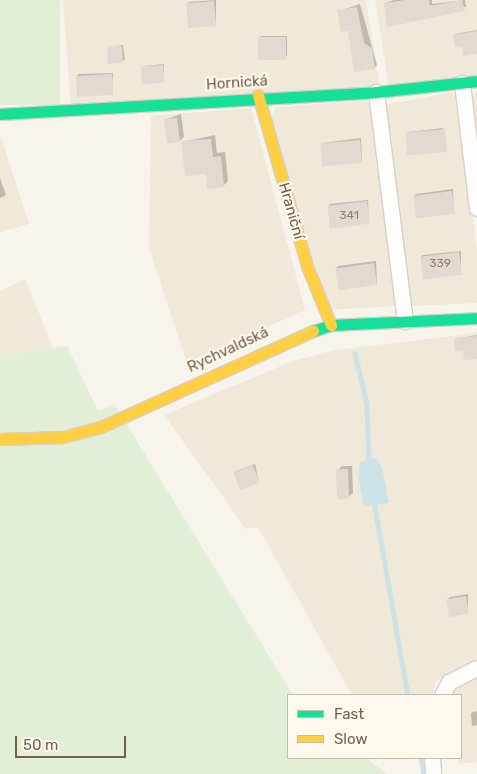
<!DOCTYPE html>
<html>
<head>
<meta charset="utf-8">
<style>
  body { margin:0 }
  #map { position:relative; width:477px; height:774px; overflow:hidden; background:#f7f4eb; font-family:Rubik,sans-serif }
  div>[style] { position:absolute }
  [style*='--x'] { left:calc(var(--x)*1px); top:calc(var(--y)*1px); width:calc(var(--w)*1px); rotate:calc(var(--a)*1deg) }
  .residential>* { inset:0; background:#f0e8d9 }
  .green>* { inset:0; background:#e2eed6; transform-origin:0 0 }
  .water>* { inset:0; background:#cde2e7 }
  .shadow>* { inset:0; background:#0003 }
  .stream>* { height:4.5px; margin:-2.25px; padding:0 2.25px; transform-origin:2.25px; border-radius:2.25px; background:#cde2e7 }
  .building>* { inset:0; background:#e2dad0; transform-origin:0 0 }
  .roads { filter:drop-shadow(1px 0 #d6d0c8) drop-shadow(-1px 0 #d6d0c8) drop-shadow(0 1px #d6d0c8) drop-shadow(0 -1px #d6d0c8) }
  .street>* { height:15px; margin:-7.5px; padding:0 7.5px; transform-origin:7.5px; border-radius:7.5px; background:#fefdfc }
  .fast>* { height:11px; margin:-5.5px; padding:0 5.5px; transform-origin:5.5px; border-radius:5.5px; background:#16e098 }
  .slow>* { height:11px; margin:-5.5px; padding:0 5.5px; transform-origin:5.5px; border-radius:5.5px; background:#ffcf43 }
  span { translate:-50% -50%; white-space:nowrap; text-align:center; line-height:1.15; -webkit-text-stroke:4.5px #fff9ed; paint-order:stroke }
  .number-label { font-size:12px; color:#92806f }
  .number-label span { -webkit-text-stroke-width:0 }
  .street-label { font-size:15px; color:#755f4b }
  .legend { position:absolute; left:287px; top:694px; width:175px; height:65px; box-sizing:border-box; background:#fff9ed; border:1px solid #c8bbac; margin:0; padding:6px 9px; list-style:none; font-size:15px; color:#755f4b }
  .legend li { display:flex; align-items:center; gap:10px; height:25px }
  .legend b { width:25px; border:1px solid #c8bbac }
  .scale { position:absolute; left:15px; top:736px; width:111px; height:22px; box-sizing:border-box; border:2px solid #755f4b; border-top:0; padding-left:6px; font-size:15px; line-height:18px; white-space:nowrap; color:#755f4b; -webkit-text-stroke:4px #fff9ed; paint-order:stroke }
</style>
</head>
<body>
<div id="map">
  <div class="residential">
    <i style="clip-path:polygon(63px 0,366px 0,380px 87px,71px 108px)"></i>
    <i style="clip-path:polygon(375px 0,477px 0,477px 78px,389px 87px)"></i>
    <i style="clip-path:polygon(477px 89px,477px 160px,470px 102px)"></i>
    <i style="clip-path:polygon(452px 92px,460px 98px,477px 253px,477px 303px,409px 306px,385px 105px)"></i>
    <i style="clip-path:polygon(365px 101px,372px 106px,395px 306px,328px 310px,270px 120px,276px 107px)"></i>
    <i style="clip-path:polygon(251px 108px,305px 310px,187px 363px,149px 248px,151px 116px)"></i>
    <i style="clip-path:polygon(0 134px,29px 224px,0 232px)"></i>
    <i style="clip-path:polygon(25px 279px,53px 348px,0 356px,0 291px)"></i>
    <i style="clip-path:polygon(477px 333px,477px 661px,436px 681px,433px 695px,352px 695px,258px 527px,246px 529px,164px 415px,293px 361px,336px 350px)"></i>
    <i style="clip-path:polygon(477px 674px,477px 762px,458px 764px,461px 695px,452px 695px,460px 682px)"></i>
  </div>
  <div class="green">
    <i style="left:0;top:0;width:60px;height:105px"></i>
    <i style="clip-path:polygon(67px 346px,98px 411px,114px 404px,293px 695px,288px 695px,288px 758px,366px 758px,387px 774px,0 774px,0 356px)"></i>
  </div>
  <div class="water">
    <i style="clip-path:polygon(369px 458px,377px 459px,382px 468px,389px 503px,364px 506px,358px 477px,360px 463px)"></i>
  </div>
  <div class="shadow">
    <i style="clip-path:polygon(216px 0,216px 25px,188px 4px,189px 2px)"></i>
    <i style="clip-path:polygon(394px 0,432px 0,432px 4px,465px 0,466px 7px,385px 3px)"></i>
    <i style="clip-path:polygon(360px 4px,377px 65px,374px 68px,339px 11px)"></i>
    <i style="clip-path:polygon(477px 30px,477px 53px,454px 35px,456px 34px)"></i>
    <i style="clip-path:polygon(261px 36px,287px 36px,287px 56px,259px 38px)"></i>
    <i style="clip-path:polygon(123px 45px,125px 59px,123px 61px,108px 48px)"></i>
    <i style="clip-path:polygon(164px 64px,163px 82px,142px 68px,144px 66px)"></i>
    <i style="clip-path:polygon(113px 73px,112px 94px,77px 76px,79px 74px)"></i>
    <i style="clip-path:polygon(181px 114px,184px 137px,179px 141px,165px 120px)"></i>
    <i style="clip-path:polygon(443px 128px,446px 151px,406px 134px,408px 132px)"></i>
    <i style="clip-path:polygon(215px 135px,217px 153px,225px 152px,228px 181px,223px 186px,182px 142px)"></i>
    <i style="clip-path:polygon(361px 138px,362px 161px,321px 145px,323px 143px)"></i>
    <i style="clip-path:polygon(0 178px,6px 195px,0 198px)"></i>
    <i style="clip-path:polygon(453px 189px,454px 212px,414px 196px,416px 194px)"></i>
    <i style="clip-path:polygon(368px 200px,369px 223px,328px 206px,330px 204px)"></i>
    <i style="clip-path:polygon(461px 251px,461px 274px,421px 257px,423px 255px)"></i>
    <i style="clip-path:polygon(376px 261px,377px 284px,336px 268px,338px 266px)"></i>
    <i style="clip-path:polygon(477px 335px,477px 358px,455px 339px)"></i>
    <i style="clip-path:polygon(255px 464px,259px 482px,234px 473px,236px 471px)"></i>
    <i style="clip-path:polygon(342px 466px,352px 466px,353px 493px,348px 497px,337px 471px)"></i>
    <i style="clip-path:polygon(468px 594px,468px 612px,448px 599px,450px 597px)"></i>
    <i style="clip-path:polygon(477px 711px,477px 725px,472px 726px,471px 713px)"></i>
  </div>
  <div class="stream">
    <i style="--x:355;--y:353;--w:52;--a:76.8"></i>
    <i style="--x:367;--y:404;--w:59;--a:88.1"></i>
    <i style="--x:374;--y:501;--w:197;--a:80.1"></i>
    <i style="--x:421;--y:758;--w:16;--a:79"></i>
  </div>
  <div class="building">
    <i style="clip-path:polygon(406px 0,429px 0,430px 6px,462px 0,465px 11px,387px 27px,384px 3px)"></i>
    <i style="left:214px;top:1px;width:25px;height:28px;rotate:85deg"></i>
    <i style="clip-path:polygon(357px 7px,364px 43px,372px 48px,375px 69px,354px 72px,348px 31px,341px 32px,337px 10px)"></i>
    <i style="clip-path:polygon(477px 31px,477px 54px,463px 56px,462px 47px,455px 47px,453px 35px)"></i>
    <i style="left:286px;top:37px;width:23px;height:28px;rotate:90deg"></i>
    <i style="left:122px;top:46px;width:17px;height:15px;rotate:87deg"></i>
    <i style="left:163px;top:65px;width:18px;height:22px;rotate:87deg"></i>
    <i style="left:112px;top:74px;width:21px;height:36px;rotate:87deg"></i>
    <i style="left:177px;top:118px;width:24px;height:13px;rotate:83deg"></i>
    <i style="left:445px;top:129px;width:23px;height:40px;rotate:85deg"></i>
    <i style="clip-path:polygon(211px 139px,213px 157px,221px 156px,224px 187px,207px 189px,206px 174px,185px 176px,181px 141px)"></i>
    <i style="left:360px;top:140px;width:23px;height:40px;rotate:85deg"></i>
    <i style="left:452px;top:191px;width:23px;height:39px;rotate:83deg"></i>
    <i style="left:367px;top:201px;width:23px;height:40px;rotate:83deg"></i>
    <i style="left:459px;top:252px;width:23px;height:39px;rotate:83deg"></i>
    <i style="left:374px;top:263px;width:22px;height:39px;rotate:82deg"></i>
    <i style="clip-path:polygon(477px 336px,477px 359px,464px 360px,463px 351px,455px 351px,454px 338px)"></i>
    <i style="left:253px;top:465px;width:19px;height:21px;rotate:69deg"></i>
    <i style="left:348px;top:469px;width:30px;height:12px;rotate:88deg"></i>
    <i style="left:466px;top:596px;width:18px;height:20px;rotate:81deg"></i>
  </div>
  <div class="roads">
    <div class="street">
      <i style="--x:462;--y:83;--w:126;--a:83.2"></i>
      <i style="--x:376;--y:92;--w:231;--a:82.8"></i>
      <i style="--x:442;--y:695;--w:15;--a:-62"></i>
      <i style="--x:449;--y:682;--w:31;--a:-27"></i>
      <i style="--x:432;--y:758;--w:16;--a:86"></i>
    </div>
    <div class="fast">
      <i style="--x:0;--y:114;--w:377;--a:-3.3"></i>
      <i style="--x:376;--y:92;--w:102;--a:-6.2"></i>
      <i style="--x:313;--y:331;--w:19;--a:-18"></i>
      <i style="--x:331;--y:325;--w:146;--a:-2.7"></i>
    </div>
    <div class="slow">
      <i style="--x:258;--y:95;--w:178;--a:74"></i>
      <i style="--x:307;--y:266;--w:64;--a:67.9"></i>
      <i style="--x:0;--y:439;--w:63;--a:-1.8"></i>
      <i style="--x:63;--y:437;--w:39;--a:-15"></i>
      <i style="--x:101;--y:427;--w:233;--a:-24.4"></i>
    </div>
  </div>
  <div class="number-label">
    <span style="left:349px;top:216px">341</span>
    <span style="left:440px;top:264px">339</span>
  </div>
  <div class="street-label">
    <span style="left:237px;top:83px;rotate:-4deg">Hornická</span>
    <span style="left:291px;top:211px;rotate:74deg">Hraniční</span>
    <span style="left:228px;top:350px;rotate:-25deg">Rychvaldská</span>
  </div>
  <ul class="legend">
  <li><b style="height:6px;background:#16e098"></b>Fast</li>
  <li><b style="height:6px;background:#ffcf43"></b>Slow</li>
  </ul>
  <div class="scale">50 m</div>
</div>
</body>
</html>
